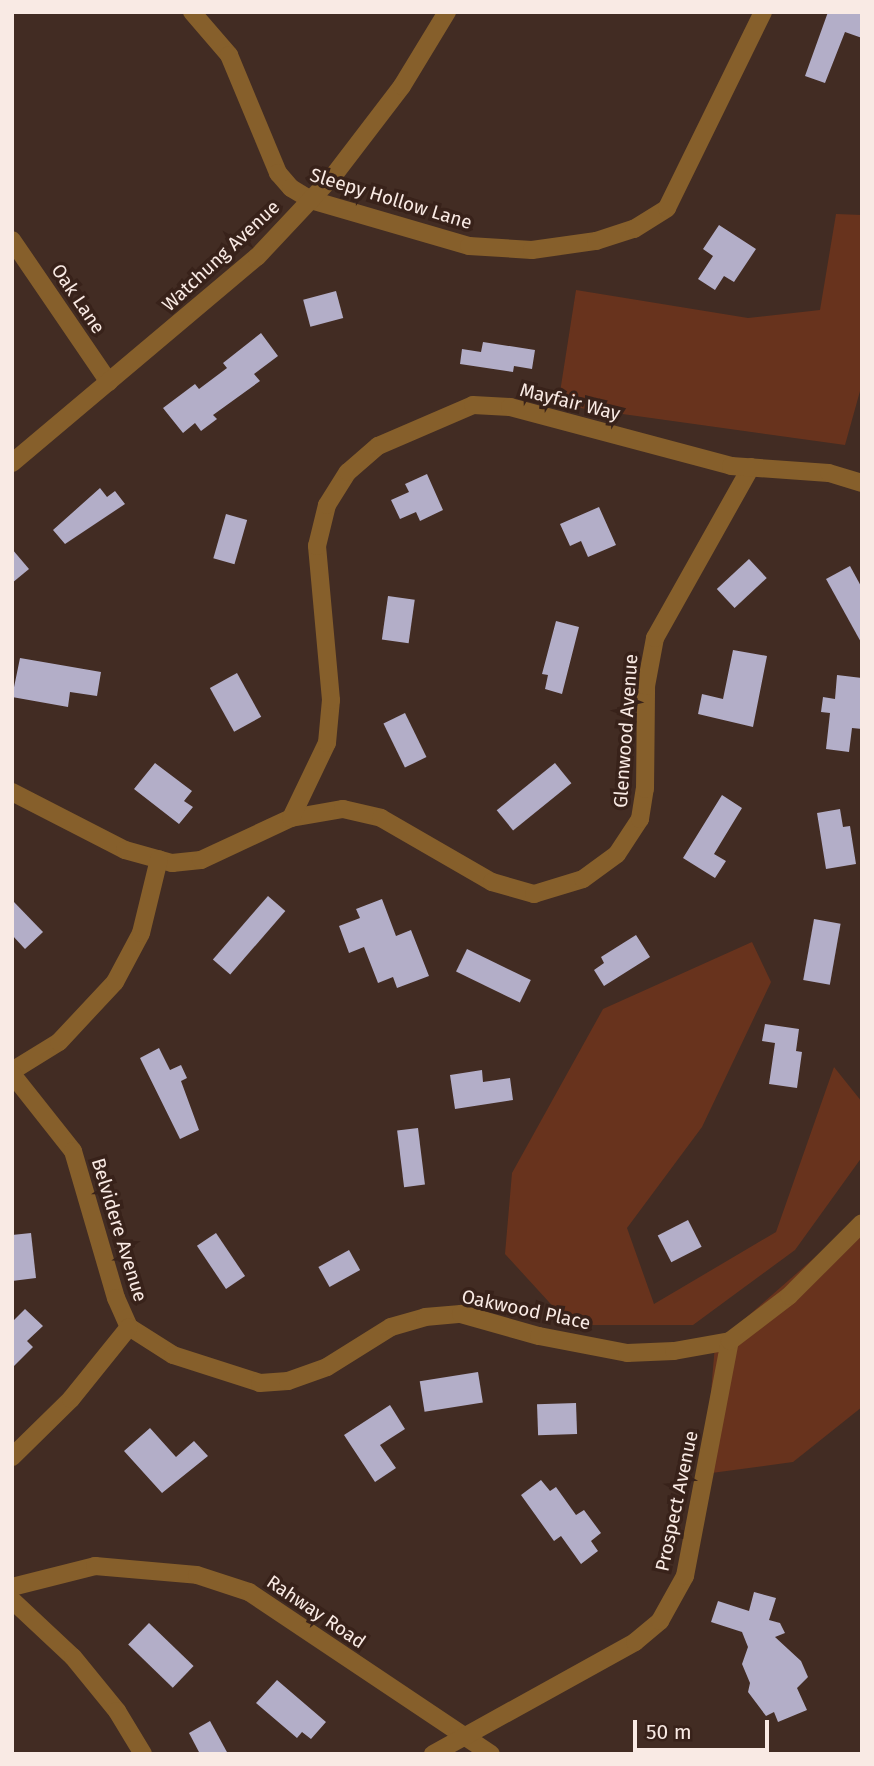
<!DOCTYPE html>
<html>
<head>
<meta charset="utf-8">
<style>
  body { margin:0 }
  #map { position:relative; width:874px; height:1766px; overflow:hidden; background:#422c23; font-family:"Fira Sans",sans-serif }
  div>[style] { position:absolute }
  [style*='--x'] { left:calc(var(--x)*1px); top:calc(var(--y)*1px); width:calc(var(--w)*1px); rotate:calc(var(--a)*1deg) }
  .green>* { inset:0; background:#68331d }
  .building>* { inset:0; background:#b3aec8; transform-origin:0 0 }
  .minor>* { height:18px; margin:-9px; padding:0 9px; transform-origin:9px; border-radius:9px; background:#865f2b }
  span { translate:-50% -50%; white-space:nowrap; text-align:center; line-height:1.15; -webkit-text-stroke:7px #38221a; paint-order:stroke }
  .street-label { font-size:19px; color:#f9eae4 }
  .frame { position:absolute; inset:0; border:14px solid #f9eae4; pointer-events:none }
  .scale { position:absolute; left:633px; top:1720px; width:136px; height:32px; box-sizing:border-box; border:4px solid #f9eae4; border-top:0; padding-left:9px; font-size:21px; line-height:24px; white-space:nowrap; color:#f9eae4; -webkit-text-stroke:5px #38221a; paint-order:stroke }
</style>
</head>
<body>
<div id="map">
  <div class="green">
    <i style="clip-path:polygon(836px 214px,862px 215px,862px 384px,845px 445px,558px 405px,576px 290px,748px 318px,820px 310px)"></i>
    <i style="clip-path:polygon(752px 942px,771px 982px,702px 1127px,627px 1228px,654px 1304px,776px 1232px,834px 1067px,862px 1102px,862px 1157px,795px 1250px,693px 1325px,570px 1325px,505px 1254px,512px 1173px,603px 1009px)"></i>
    <i style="clip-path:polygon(862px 1216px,862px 1407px,793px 1462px,704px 1474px,715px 1345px)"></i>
  </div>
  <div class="building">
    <i style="clip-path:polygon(828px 12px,862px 12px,862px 38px,845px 32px,825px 83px,805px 76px)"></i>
    <i style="clip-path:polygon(719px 225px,756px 249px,734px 282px,724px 276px,715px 290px,698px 279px,713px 256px,703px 249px)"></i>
    <i style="left:336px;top:291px;width:28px;height:34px;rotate:75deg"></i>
    <i style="clip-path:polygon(261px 333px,278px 356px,254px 374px,260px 381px,213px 415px,217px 419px,201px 431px,195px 423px,183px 433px,163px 408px,195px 384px,199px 389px,227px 368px,223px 363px)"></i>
    <i style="clip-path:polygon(483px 342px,535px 350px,532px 369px,514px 366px,513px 372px,460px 364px,462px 349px,481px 352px)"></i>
    <i style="clip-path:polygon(427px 474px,443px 510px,420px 521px,416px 512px,400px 519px,391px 500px,409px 492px,405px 484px)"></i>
    <i style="clip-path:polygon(100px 488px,107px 497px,115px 491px,125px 504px,65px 544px,53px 530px)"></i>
    <i style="clip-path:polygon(599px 507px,616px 545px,588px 557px,581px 541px,570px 546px,560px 524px)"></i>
    <i style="left:226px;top:514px;width:22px;height:46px;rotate:16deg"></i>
    <i style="clip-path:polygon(12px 549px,29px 569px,12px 583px)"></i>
    <i style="left:749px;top:559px;width:26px;height:44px;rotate:47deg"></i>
    <i style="clip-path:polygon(850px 566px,862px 588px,862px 644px,826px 579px)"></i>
    <i style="left:388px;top:596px;width:27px;height:44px;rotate:8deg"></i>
    <i style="clip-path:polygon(556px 621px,579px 627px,562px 694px,545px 689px,548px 675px,542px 674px)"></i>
    <i style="clip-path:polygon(733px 650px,767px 656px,753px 727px,698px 714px,702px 694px,723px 699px)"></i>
    <i style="clip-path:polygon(20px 658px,101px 672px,97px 696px,70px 692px,68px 707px,12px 697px)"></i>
    <i style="left:237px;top:673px;width:50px;height:31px;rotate:61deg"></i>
    <i style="clip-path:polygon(837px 675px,862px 678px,862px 729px,852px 728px,849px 752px,826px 749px,830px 713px,821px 712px,823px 697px,835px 699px)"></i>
    <i style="left:405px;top:713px;width:49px;height:24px;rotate:64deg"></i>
    <i style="clip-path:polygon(155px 763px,192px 791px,184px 801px,193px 807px,179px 824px,134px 789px)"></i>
    <i style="left:555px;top:763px;width:26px;height:75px;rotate:51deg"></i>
    <i style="clip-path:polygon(722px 795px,742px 808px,714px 854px,726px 861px,715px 878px,683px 858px)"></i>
    <i style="clip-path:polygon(840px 809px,843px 827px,850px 826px,856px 864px,826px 869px,817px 813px)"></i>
    <i style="left:268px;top:896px;width:23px;height:84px;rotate:41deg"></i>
    <i style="clip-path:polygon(382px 899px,396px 936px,411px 930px,429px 976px,397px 988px,393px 977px,378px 983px,364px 947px,349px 953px,339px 926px,360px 918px,356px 909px)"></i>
    <i style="clip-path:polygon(12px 900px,43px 932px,25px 949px,12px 935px)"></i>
    <i style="left:814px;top:919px;width:27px;height:62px;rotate:10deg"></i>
    <i style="clip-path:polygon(636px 935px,650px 957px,604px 986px,594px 970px,604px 963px,601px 957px)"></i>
    <i style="left:467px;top:949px;width:71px;height:25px;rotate:26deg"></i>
    <i style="clip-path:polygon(765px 1024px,799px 1029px,796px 1051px,802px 1052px,797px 1088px,769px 1084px,775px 1043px,762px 1041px)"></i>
    <i style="clip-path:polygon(159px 1048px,170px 1070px,181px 1065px,187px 1078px,181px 1081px,199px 1130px,180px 1139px,140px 1058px)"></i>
    <i style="clip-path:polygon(482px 1070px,483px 1082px,510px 1078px,513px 1100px,455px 1109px,450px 1075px)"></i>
    <i style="left:418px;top:1128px;width:57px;height:21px;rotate:83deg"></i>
    <i style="left:688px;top:1220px;width:30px;height:34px;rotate:63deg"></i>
    <i style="clip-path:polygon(31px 1233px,36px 1278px,12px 1281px,12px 1235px)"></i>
    <i style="left:216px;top:1233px;width:52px;height:23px;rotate:56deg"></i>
    <i style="left:349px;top:1250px;width:23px;height:35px;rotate:61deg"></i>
    <i style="clip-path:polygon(25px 1309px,43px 1326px,27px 1341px,33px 1347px,12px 1368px,12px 1322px)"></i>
    <i style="left:478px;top:1372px;width:31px;height:59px;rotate:81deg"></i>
    <i style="left:576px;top:1403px;width:31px;height:39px;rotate:88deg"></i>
    <i style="clip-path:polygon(390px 1405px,405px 1429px,380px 1445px,396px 1468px,375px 1482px,344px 1435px)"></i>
    <i style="clip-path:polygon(150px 1428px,176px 1457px,194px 1441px,208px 1456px,162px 1493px,124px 1451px)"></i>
    <i style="clip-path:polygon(541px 1480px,550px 1491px,556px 1487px,576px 1515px,584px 1510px,601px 1533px,591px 1541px,598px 1551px,581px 1564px,561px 1536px,554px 1541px,521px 1495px)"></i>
    <i style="clip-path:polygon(754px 1592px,776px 1598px,769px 1620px,780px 1623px,785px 1633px,775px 1637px,801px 1661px,808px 1677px,797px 1688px,807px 1710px,778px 1722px,774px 1712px,766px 1716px,748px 1692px,750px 1683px,742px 1664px,748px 1647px,742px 1632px,711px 1622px,718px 1601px,749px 1611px)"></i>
    <i style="left:149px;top:1623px;width:62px;height:30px;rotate:44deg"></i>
    <i style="clip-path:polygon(277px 1680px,326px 1722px,311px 1739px,302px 1732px,297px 1738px,256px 1703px)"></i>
    <i style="clip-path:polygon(210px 1721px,228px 1754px,200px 1754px,189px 1733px)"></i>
  </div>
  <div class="minor">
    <i style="--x:192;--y:12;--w:57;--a:49.3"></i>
    <i style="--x:229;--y:55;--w:128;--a:67.4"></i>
    <i style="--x:278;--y:173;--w:20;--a:49"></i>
    <i style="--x:291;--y:188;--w:23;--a:31"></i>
    <i style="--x:311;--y:200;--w:165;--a:16.2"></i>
    <i style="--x:469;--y:246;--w:63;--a:3.6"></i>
    <i style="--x:532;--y:250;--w:65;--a:-8"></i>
    <i style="--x:596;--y:241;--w:40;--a:-18"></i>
    <i style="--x:634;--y:229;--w:39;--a:-32"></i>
    <i style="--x:667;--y:208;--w:218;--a:-63.9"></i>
    <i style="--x:12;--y:240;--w:172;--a:55.7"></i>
    <i style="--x:12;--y:463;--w:320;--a:-40.1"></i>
    <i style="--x:257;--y:257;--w:112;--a:-46.8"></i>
    <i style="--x:334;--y:175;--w:112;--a:-52.6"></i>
    <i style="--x:402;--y:86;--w:87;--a:-58.7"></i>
    <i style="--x:12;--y:792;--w:127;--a:27.2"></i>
    <i style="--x:125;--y:850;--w:49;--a:15.5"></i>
    <i style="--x:172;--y:863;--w:29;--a:-6"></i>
    <i style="--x:201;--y:860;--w:99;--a:-25"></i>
    <i style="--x:291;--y:818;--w:53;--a:-9.8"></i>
    <i style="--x:343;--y:809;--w:39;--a:13"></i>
    <i style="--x:381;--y:818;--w:128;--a:30"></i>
    <i style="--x:492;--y:882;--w:44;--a:15.9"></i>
    <i style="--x:534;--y:894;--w:51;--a:-17"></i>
    <i style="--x:583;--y:879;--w:42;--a:-36.3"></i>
    <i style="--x:617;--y:854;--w:42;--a:-56.7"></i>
    <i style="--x:640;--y:819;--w:30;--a:-81"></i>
    <i style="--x:645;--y:789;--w:103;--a:-89.4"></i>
    <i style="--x:646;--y:686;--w:49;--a:-79.4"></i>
    <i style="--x:655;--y:638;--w:196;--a:-60.7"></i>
    <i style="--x:291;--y:818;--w:83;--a:-64.4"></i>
    <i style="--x:327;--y:743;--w:43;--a:-84.7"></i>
    <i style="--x:331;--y:700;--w:155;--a:-95.2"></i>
    <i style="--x:317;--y:546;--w:42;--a:-76.3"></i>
    <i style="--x:327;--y:505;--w:39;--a:-58"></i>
    <i style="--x:348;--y:472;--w:40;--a:-41"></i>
    <i style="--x:378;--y:446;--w:103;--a:-23.3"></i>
    <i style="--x:473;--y:405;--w:37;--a:3"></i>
    <i style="--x:510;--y:407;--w:229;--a:14.9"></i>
    <i style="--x:731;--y:466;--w:98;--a:4.1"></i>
    <i style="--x:829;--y:473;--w:34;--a:17"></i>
    <i style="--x:12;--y:1071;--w:55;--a:-31.7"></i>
    <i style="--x:59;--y:1042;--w:82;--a:-47"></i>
    <i style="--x:115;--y:982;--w:55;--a:-62"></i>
    <i style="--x:141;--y:933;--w:76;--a:-76.3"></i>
    <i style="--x:12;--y:1074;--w:98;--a:51.6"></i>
    <i style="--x:73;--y:1151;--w:153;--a:73.7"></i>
    <i style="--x:116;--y:1298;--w:32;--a:66"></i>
    <i style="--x:129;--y:1327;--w:52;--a:32.5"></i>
    <i style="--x:173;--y:1355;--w:91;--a:17.8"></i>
    <i style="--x:260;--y:1383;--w:28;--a:-4"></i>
    <i style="--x:288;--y:1381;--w:41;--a:-19.7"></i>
    <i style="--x:327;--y:1367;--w:75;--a:-32"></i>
    <i style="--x:391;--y:1327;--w:35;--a:-16"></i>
    <i style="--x:425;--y:1317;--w:36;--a:-5"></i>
    <i style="--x:461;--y:1314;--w:81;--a:15.8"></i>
    <i style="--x:539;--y:1336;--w:90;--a:10.9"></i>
    <i style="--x:627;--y:1353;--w:47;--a:-2.4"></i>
    <i style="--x:674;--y:1351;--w:57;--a:-10.1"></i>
    <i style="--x:12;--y:1457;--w:83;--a:-44.5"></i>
    <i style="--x:71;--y:1399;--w:92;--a:-51.1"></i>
    <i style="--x:12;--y:1587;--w:86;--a:-14.2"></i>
    <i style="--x:95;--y:1566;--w:102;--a:5"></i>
    <i style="--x:197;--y:1575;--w:55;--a:18.1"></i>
    <i style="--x:249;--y:1592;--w:291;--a:33.8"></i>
    <i style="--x:12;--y:1600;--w:83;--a:43.1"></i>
    <i style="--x:73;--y:1657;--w:70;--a:50.8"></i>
    <i style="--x:117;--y:1711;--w:50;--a:58.8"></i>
    <i style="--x:433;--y:1754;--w:231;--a:-29"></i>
    <i style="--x:635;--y:1642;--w:33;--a:-40"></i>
    <i style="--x:660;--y:1621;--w:51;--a:-60.9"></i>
    <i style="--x:685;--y:1576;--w:239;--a:-79.2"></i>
    <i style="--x:730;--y:1341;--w:74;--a:-37.3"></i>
    <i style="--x:789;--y:1296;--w:103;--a:-45"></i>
  </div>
  <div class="street-label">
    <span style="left:391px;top:199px;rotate:17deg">Sleepy Hollow Lane</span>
    <span style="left:221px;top:256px;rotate:-43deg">Watchung Avenue</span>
    <span style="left:78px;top:299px;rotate:56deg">Oak Lane</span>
    <span style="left:570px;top:402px;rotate:14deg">Mayfair Way</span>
    <span style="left:626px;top:731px;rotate:-86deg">Glenwood Avenue</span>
    <span style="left:119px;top:1230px;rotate:73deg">Belvidere Avenue</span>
    <span style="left:526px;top:1310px;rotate:12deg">Oakwood Place</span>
    <span style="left:677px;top:1501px;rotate:-78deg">Prospect Avenue</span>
    <span style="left:316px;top:1612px;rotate:34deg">Rahway Road</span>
  </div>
  <div class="frame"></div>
  <div class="scale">50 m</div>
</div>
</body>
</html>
